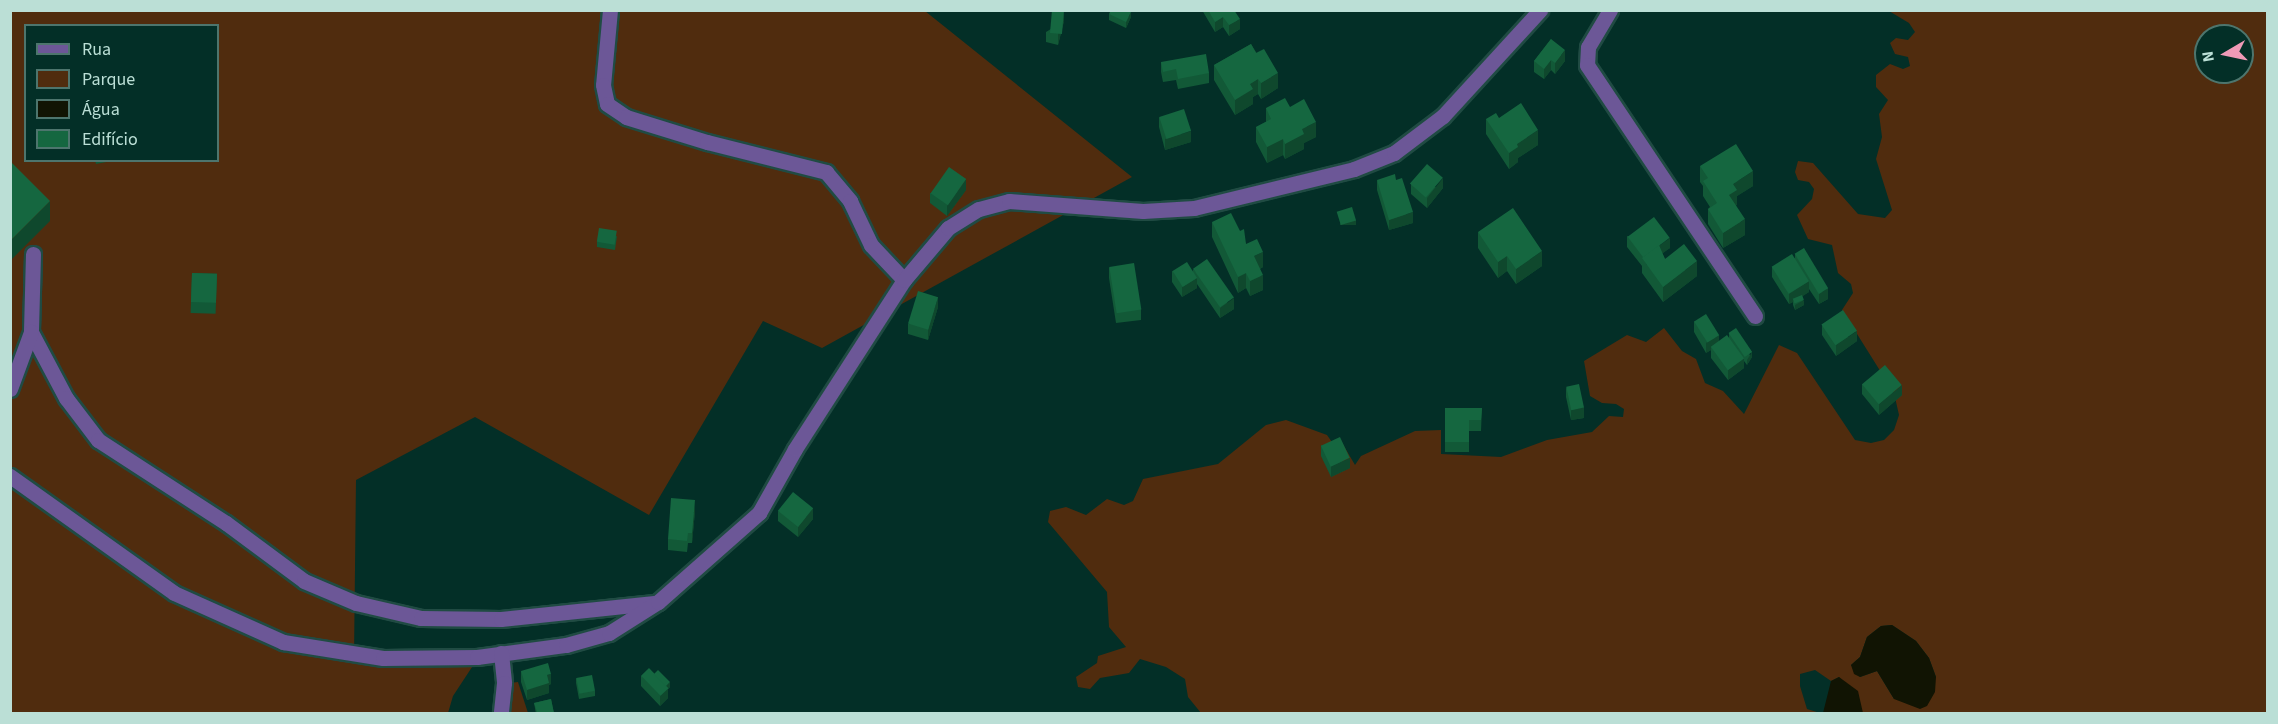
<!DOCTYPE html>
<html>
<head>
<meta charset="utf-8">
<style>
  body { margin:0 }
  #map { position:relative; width:2278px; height:724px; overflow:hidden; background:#032f27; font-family:"Source Sans 3",sans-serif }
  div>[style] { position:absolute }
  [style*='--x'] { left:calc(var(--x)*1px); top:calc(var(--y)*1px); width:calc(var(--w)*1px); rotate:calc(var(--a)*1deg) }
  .green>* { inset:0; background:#502c0e }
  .water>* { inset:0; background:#111403 }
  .roads { filter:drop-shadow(2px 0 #204b43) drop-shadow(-2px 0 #204b43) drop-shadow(0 2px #204b43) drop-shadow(0 -2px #204b43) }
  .minor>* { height:15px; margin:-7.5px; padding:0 7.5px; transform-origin:7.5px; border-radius:7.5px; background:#6c5797 }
  .wall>* { inset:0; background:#125937; transform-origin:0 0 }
  .shaded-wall>* { inset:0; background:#0f482d; transform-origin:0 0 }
  .building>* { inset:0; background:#156740; transform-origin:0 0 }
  span { translate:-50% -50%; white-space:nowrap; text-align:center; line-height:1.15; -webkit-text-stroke:6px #032f27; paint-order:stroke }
  .frame { position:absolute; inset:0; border:12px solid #bbdfd6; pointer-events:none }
  .legend { position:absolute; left:24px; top:24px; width:195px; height:138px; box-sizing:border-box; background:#032f27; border:2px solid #4d756d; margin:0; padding:8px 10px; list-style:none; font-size:18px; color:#bbdfd6 }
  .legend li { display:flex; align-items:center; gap:12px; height:30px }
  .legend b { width:30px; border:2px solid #4d756d }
  .north { position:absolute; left:2194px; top:24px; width:60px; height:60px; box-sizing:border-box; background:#032f27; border:2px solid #4d756d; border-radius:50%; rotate:261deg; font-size:16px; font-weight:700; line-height:24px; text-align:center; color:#bbdfd6 }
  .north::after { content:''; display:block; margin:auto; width:21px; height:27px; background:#ef9ab7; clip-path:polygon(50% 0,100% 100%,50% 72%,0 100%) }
</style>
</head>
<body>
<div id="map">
  <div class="green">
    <i style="clip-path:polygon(evenodd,10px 11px,925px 11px,1132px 177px,822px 348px,763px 321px,649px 515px,475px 417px,356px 480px,354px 658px,476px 661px,453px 696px,448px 713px,11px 713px,10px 11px,26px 26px,218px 26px,218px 160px,26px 160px,26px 26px)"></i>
    <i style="clip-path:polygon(evenodd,1889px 11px,2267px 11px,2267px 713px,1862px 713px,1839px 677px,1831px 681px,1815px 670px,1800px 674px,1800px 686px,1807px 709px,1820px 713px,1201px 713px,1188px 697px,1185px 679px,1166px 667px,1140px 659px,1129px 673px,1100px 678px,1090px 689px,1078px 687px,1076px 677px,1097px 663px,1098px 656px,1126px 647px,1109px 627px,1107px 592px,1048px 522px,1050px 511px,1066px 507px,1086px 515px,1107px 499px,1124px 505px,1133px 501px,1143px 479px,1218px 464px,1266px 425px,1286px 420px,1327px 435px,1334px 445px,1341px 441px,1355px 465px,1361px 456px,1415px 431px,1441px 430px,1441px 454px,1501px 457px,1547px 440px,1592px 432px,1609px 416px,1623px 417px,1624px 409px,1616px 404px,1602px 403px,1590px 396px,1584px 361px,1627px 335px,1646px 342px,1664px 328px,1682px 351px,1696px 359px,1705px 383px,1723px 391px,1744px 414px,1779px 345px,1797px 353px,1855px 440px,1871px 443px,1884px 440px,1894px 430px,1899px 415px,1894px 393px,1842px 310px,1853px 293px,1851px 284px,1838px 273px,1832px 245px,1808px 239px,1797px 215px,1812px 199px,1814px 189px,1809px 182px,1798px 180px,1795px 172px,1798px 161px,1813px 163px,1858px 214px,1885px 218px,1892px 210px,1876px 159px,1882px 137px,1879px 114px,1888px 100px,1876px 87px,1876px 75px,1890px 64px,1903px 69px,1910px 66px,1908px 57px,1895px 54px,1890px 43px,1896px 38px,1908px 40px,1915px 32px,1909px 23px,1889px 11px,2206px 36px,2242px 36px,2242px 72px,2206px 72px,2206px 36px,1889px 11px,1892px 625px,1916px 641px,1929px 658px,1936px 677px,1894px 699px,1877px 671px,1860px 677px,1851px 665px,1860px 657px,1867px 637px,1881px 626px,1892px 625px)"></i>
    <i style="clip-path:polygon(518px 682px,528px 713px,507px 714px,510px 683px)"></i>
  </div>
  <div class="water">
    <i style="clip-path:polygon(1892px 625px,1916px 641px,1929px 658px,1936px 677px,1935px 692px,1927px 706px,1920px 709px,1894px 699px,1877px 671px,1860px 677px,1854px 674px,1851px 665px,1860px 657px,1867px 637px,1881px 626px)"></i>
    <i style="clip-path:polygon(1839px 677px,1858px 691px,1863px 713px,1823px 713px,1831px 681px)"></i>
  </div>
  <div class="roads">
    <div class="minor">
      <i style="--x:610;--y:10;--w:75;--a:95.3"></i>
      <i style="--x:603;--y:85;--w:19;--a:78"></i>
      <i style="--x:607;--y:104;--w:23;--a:34"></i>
      <i style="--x:626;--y:117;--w:85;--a:17.2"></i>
      <i style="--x:707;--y:142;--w:123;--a:14.1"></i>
      <i style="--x:826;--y:172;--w:38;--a:50"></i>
      <i style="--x:850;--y:201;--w:49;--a:64.5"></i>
      <i style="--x:871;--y:245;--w:48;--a:46.7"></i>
      <i style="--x:1610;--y:10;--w:43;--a:120.7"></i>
      <i style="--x:1588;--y:47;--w:18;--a:93"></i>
      <i style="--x:1587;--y:65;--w:302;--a:56.2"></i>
      <i style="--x:33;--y:254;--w:78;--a:91.5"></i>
      <i style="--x:31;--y:332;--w:75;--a:62.1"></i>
      <i style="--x:66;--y:398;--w:53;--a:52.7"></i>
      <i style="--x:98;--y:440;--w:153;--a:33"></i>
      <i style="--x:226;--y:523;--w:97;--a:36.6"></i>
      <i style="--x:304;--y:581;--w:56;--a:22.9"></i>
      <i style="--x:356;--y:603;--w:67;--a:13"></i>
      <i style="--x:421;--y:618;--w:80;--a:0.7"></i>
      <i style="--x:501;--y:619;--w:154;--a:-6"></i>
      <i style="--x:10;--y:389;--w:61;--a:-69.8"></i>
      <i style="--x:10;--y:476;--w:201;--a:35.5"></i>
      <i style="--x:174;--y:593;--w:120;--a:24.2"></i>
      <i style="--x:283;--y:642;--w:101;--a:9.1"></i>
      <i style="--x:383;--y:658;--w:94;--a:-0.6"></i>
      <i style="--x:477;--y:657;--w:90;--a:-7.7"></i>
      <i style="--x:566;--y:645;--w:45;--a:-15.6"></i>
      <i style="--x:609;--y:633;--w:58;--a:-32.3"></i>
      <i style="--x:658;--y:602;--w:135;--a:-41.4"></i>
      <i style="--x:759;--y:513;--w:73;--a:-60.6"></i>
      <i style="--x:795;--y:449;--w:201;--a:-57.2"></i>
      <i style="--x:904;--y:280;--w:68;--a:-49.8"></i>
      <i style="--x:948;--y:228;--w:36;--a:-32"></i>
      <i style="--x:979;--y:209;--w:31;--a:-15"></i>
      <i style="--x:1009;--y:201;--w:134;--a:4.3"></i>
      <i style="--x:1143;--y:211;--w:51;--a:-3.4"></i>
      <i style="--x:1194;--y:208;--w:165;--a:-13.7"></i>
      <i style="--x:1354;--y:169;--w:43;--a:-21.8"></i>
      <i style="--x:1394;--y:153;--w:61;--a:-37.1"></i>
      <i style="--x:1443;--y:116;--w:144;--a:-47.5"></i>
      <i style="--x:501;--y:653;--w:30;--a:84"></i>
      <i style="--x:504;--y:683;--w:31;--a:96"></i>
    </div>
  </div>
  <div class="wall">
    <i style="clip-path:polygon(1202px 10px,1234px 10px,1240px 29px,1229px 36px,1223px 27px,1215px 32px)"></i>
    <i style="clip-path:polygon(1109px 14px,1131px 17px,1126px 28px,1109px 20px)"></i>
    <i style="clip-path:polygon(1064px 21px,1058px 45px,1046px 42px,1046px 32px)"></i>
    <i style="clip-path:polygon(1551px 39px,1565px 61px,1555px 74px,1551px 70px,1544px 79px,1534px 72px,1534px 61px)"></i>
    <i style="clip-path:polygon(1251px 44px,1278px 88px,1261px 99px,1258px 94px,1253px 97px,1253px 104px,1235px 115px,1214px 80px,1214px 65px)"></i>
    <i style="clip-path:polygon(1161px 62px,1209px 73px,1209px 83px,1178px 89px,1176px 80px,1163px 82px,1161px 72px)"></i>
    <i style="clip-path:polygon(1290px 107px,1316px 137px,1304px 143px,1304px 149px,1285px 159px,1283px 155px,1267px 163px,1256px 142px,1256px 127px,1266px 122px,1266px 108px)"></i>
    <i style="clip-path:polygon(1159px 117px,1191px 142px,1165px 150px,1159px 127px)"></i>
    <i style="clip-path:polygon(1499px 118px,1538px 145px,1518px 158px,1518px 162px,1509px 169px,1486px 134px,1486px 119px)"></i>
    <i style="clip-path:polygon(95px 160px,117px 160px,96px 164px)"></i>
    <i style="clip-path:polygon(1700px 166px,1753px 186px,1737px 196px,1736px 206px,1745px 235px,1723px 248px,1708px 224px,1708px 209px,1710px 207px,1703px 196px,1703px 186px,1700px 182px)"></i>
    <i style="clip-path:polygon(1377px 180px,1413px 223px,1389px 230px,1377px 190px)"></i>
    <i style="clip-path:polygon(1411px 184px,1443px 188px,1427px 208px,1411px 194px)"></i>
    <i style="clip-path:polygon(966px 190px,947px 216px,930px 203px,930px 193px)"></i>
    <i style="clip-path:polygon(1212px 222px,1240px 231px,1246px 244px,1263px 267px,1260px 269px,1263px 290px,1250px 296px,1246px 288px,1238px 293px,1212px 237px)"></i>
    <i style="clip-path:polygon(1478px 232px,1542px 266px,1516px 284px,1507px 271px,1498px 278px,1478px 248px)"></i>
    <i style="clip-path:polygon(617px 236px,615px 250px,597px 247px,597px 242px)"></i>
    <i style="clip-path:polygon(1627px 236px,1670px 248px,1662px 253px,1665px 259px,1697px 276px,1663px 302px,1642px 273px,1642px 266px,1627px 247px)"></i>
    <i style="clip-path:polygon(1795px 254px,1828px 299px,1819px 304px,1809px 289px,1809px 292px,1802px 296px,1804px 305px,1795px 310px,1793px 305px,1793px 302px,1789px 304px,1772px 277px,1772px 267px,1795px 258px)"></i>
    <i style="clip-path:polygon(1109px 267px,1141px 309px,1141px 320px,1116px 323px,1109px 278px)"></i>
    <i style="clip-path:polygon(1193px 269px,1234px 309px,1220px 318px,1197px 284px,1197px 288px,1182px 297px,1172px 282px,1172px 271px,1193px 273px)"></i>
    <i style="left:192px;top:273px;width:25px;height:40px;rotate:2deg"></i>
    <i style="clip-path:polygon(938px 307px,928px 340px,908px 334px,908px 324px)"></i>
    <i style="clip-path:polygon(1694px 321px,1719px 342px,1729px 338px,1729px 333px,1752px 357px,1747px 365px,1744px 361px,1744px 368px,1728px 380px,1711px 358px,1711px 350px,1706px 353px,1694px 332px)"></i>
    <i style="clip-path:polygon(1822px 325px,1857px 341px,1836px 356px,1822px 335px)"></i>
    <i style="clip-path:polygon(1862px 384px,1902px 395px,1879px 415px,1862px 394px)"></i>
    <i style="clip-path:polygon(1566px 387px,1584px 418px,1571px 420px,1566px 397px)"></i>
    <i style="clip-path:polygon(1445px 408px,1482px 408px,1481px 431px,1469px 431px,1469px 452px,1445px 452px)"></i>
    <i style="clip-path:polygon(1321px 445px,1350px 468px,1331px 477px,1321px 456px)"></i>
    <i style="clip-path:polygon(695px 511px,692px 543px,688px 543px,687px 552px,668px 550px,668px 539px)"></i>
    <i style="clip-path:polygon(778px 511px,813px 519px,798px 537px,778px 521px)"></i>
    <i style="clip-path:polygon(521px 671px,551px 684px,549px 685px,549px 693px,527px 700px,521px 682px)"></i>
    <i style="clip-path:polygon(655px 675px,670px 687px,668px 689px,668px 698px,660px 706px,641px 686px,641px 676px)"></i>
    <i style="clip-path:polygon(576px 678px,595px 691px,595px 696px,579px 699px,576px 683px)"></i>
    <i style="clip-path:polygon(551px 699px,554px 714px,536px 714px,534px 703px)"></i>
  </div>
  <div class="shaded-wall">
    <i style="clip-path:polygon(1064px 11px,1064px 21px,1058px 45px,1058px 35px)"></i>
    <i style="clip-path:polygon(1131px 12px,1131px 17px,1126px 28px,1126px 22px)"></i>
    <i style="clip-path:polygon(1223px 17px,1223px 27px,1215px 32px,1215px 22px)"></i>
    <i style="clip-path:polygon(1240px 19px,1240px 29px,1229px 36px,1229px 25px)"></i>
    <i style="clip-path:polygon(1565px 50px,1565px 61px,1555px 74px,1555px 63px)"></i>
    <i style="clip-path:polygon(1551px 60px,1551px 70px,1544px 79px,1544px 69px)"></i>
    <i style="clip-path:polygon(1278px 73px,1278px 88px,1261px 99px,1261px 83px)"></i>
    <i style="clip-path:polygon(1258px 79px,1258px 94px,1253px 97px,1253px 104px,1235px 115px,1235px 100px,1250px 84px)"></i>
    <i style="clip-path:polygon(1316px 122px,1316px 137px,1304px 143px,1304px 149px,1285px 159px,1285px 144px,1302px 129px)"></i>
    <i style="clip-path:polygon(1538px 130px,1538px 145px,1518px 158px,1518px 162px,1509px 169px,1509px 153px,1517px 144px)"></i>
    <i style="clip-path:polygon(1191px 131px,1191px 142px,1165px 150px,1165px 139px)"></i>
    <i style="clip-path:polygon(1283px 139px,1283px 155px,1267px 163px,1267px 147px)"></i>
    <i style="clip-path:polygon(1753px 171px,1753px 186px,1737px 196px,1737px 205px,1729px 210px,1729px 195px,1733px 184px)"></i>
    <i style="clip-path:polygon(1443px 178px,1443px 188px,1427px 208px,1427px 198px)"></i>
    <i style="clip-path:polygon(966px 179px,966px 190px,947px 216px,947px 206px)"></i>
    <i style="clip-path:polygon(50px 201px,50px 221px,10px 261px,10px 241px)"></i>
    <i style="clip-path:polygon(1413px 212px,1413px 223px,1389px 230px,1389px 220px)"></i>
    <i style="clip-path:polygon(1745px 219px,1745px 235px,1723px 248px,1723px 233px)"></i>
    <i style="left:1356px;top:220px;width:5px;height:16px;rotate:90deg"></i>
    <i style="clip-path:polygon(1670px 238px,1670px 248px,1647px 265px,1643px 257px)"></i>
    <i style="clip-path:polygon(1542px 251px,1542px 266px,1516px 284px,1516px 269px)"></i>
    <i style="clip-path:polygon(1263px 252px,1263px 267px,1254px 272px,1254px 256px)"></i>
    <i style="clip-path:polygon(1507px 256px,1507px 271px,1498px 278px,1498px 262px)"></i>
    <i style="clip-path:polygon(1697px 261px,1697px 276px,1663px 302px,1663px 287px)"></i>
    <i style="clip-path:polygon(1246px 273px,1246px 288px,1238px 293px,1238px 277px)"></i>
    <i style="clip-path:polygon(1263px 275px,1263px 290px,1250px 296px,1250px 281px)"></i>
    <i style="clip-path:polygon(1197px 278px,1197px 288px,1182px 297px,1182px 287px)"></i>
    <i style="clip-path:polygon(1809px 281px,1809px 292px,1794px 302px,1793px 300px,1793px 302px,1789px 304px,1789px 294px)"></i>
    <i style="clip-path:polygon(1828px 288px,1828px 299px,1819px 304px,1819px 294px)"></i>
    <i style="clip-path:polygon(938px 297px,938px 307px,928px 340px,928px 330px)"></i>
    <i style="clip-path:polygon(1234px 298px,1234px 309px,1220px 318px,1220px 308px)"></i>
    <i style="clip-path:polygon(1804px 300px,1804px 305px,1795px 310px,1795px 305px)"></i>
    <i style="clip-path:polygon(1857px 331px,1857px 341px,1836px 356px,1836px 345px)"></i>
    <i style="clip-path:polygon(1719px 335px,1719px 346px,1711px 347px,1711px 350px,1706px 353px,1706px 343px)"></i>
    <i style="clip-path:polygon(1752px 352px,1752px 357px,1747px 365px,1747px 360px)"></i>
    <i style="clip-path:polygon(1744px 358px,1744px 368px,1728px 380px,1728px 370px)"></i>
    <i style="clip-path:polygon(1902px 385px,1902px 395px,1879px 415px,1879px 404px)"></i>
    <i style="clip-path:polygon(1584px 407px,1584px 418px,1571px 420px,1571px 410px)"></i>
    <i style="clip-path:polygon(1350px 458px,1350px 468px,1331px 477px,1331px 466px)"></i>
    <i style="clip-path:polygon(695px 500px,695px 511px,692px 543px,692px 533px)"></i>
    <i style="clip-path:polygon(813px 508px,813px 519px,798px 537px,798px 527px)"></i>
    <i style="clip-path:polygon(551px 674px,551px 684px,549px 685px,549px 693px,527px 700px,527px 690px,547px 675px)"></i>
    <i style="clip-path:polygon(670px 682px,670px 687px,668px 689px,668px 698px,660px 706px,660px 696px,665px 686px)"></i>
  </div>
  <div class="building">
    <i style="left:1052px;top:10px;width:12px;height:23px;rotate:5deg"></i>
    <i style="clip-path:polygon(1111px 10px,1128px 10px,1131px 12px,1126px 22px,1109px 14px)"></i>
    <i style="clip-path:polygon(1208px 10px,1234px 10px,1240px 19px,1229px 25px,1223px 17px,1215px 22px)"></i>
    <i style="clip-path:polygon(1551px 39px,1565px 50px,1555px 63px,1551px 60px,1544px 69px,1534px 61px)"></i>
    <i style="clip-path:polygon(1251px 44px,1256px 53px,1264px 49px,1278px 73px,1261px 83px,1258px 79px,1250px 84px,1253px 89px,1235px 100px,1214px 65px)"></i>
    <i style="clip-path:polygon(1206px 54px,1209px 73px,1178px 79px,1176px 69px,1163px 72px,1161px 62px)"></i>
    <i style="clip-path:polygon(1285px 98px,1290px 107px,1304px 99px,1316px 122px,1302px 129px,1304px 134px,1285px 144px,1283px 139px,1267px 147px,1256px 127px,1271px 119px,1266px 108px)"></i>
    <i style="clip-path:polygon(1521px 103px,1538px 130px,1517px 144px,1518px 147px,1509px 153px,1486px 119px,1496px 113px,1499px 118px)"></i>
    <i style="left:1184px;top:109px;width:23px;height:26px;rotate:72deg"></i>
    <i style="clip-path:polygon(1736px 144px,1753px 171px,1733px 184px,1737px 190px,1729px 195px,1745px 219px,1723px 233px,1708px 209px,1717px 203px,1703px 181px,1708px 178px,1700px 166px)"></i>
    <i style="clip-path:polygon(10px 161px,50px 201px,10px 241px)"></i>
    <i style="left:1427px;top:164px;width:21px;height:26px;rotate:41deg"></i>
    <i style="left:949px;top:167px;width:21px;height:32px;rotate:35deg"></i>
    <i style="clip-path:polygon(1395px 174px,1396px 180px,1402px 178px,1413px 212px,1389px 220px,1377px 180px)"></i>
    <i style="left:1352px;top:207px;width:14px;height:16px;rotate:73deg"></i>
    <i style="clip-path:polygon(1513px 208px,1542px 251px,1516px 269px,1507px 256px,1498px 262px,1478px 232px)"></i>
    <i style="clip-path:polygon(1231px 213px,1240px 231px,1244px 229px,1246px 244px,1257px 239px,1263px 252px,1254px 256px,1263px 275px,1250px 281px,1246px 273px,1238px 277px,1212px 222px)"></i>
    <i style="left:1654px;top:217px;width:26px;height:33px;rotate:53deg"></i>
    <i style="left:599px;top:228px;width:18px;height:14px;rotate:9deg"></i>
    <i style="clip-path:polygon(1684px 244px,1697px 261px,1663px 287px,1642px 258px,1659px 245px,1665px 259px)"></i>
    <i style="left:1804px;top:248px;width:47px;height:11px;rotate:59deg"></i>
    <i style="left:1792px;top:254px;width:32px;height:24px;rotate:58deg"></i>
    <i style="left:1207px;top:259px;width:47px;height:17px;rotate:55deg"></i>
    <i style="left:1187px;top:262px;width:19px;height:17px;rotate:58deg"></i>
    <i style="left:1134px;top:263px;width:47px;height:25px;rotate:81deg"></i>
    <i style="left:192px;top:273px;width:25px;height:29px;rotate:2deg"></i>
    <i style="left:918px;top:291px;width:21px;height:34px;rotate:17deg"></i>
    <i style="left:1802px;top:295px;width:5px;height:10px;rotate:68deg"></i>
    <i style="left:1843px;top:310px;width:25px;height:26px;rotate:56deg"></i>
    <i style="left:1706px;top:314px;width:25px;height:14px;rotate:58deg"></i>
    <i style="left:1736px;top:328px;width:29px;height:9px;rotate:56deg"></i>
    <i style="left:1727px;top:335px;width:29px;height:20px;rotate:54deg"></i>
    <i style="left:1885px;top:365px;width:26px;height:30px;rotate:50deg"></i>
    <i style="left:1579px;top:384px;width:24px;height:13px;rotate:78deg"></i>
    <i style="clip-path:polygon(1445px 408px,1482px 408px,1481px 420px,1469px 420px,1469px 442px,1445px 442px)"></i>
    <i style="left:1340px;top:437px;width:23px;height:21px;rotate:65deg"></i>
    <i style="left:793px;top:492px;width:26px;height:24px;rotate:39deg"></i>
    <i style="clip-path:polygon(671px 498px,695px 500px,692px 533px,688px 533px,687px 541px,668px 539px)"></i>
    <i style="clip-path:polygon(548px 663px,551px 674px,547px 675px,549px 683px,527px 690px,521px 671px)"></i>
    <i style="left:649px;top:668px;width:28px;height:11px;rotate:46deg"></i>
    <i style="left:658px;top:670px;width:17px;height:6px;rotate:45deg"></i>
    <i style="left:592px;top:675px;width:16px;height:16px;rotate:79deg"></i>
    <i style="clip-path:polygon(551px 699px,554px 713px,537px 712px,534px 703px)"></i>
  </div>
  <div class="frame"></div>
  <ul class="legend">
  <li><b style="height:8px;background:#6c5797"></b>Rua</li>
  <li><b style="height:16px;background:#502c0e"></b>Parque</li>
  <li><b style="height:16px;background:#111403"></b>Água</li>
  <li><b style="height:16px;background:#156740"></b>Edifício</li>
  </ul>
  <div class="north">N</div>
</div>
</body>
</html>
